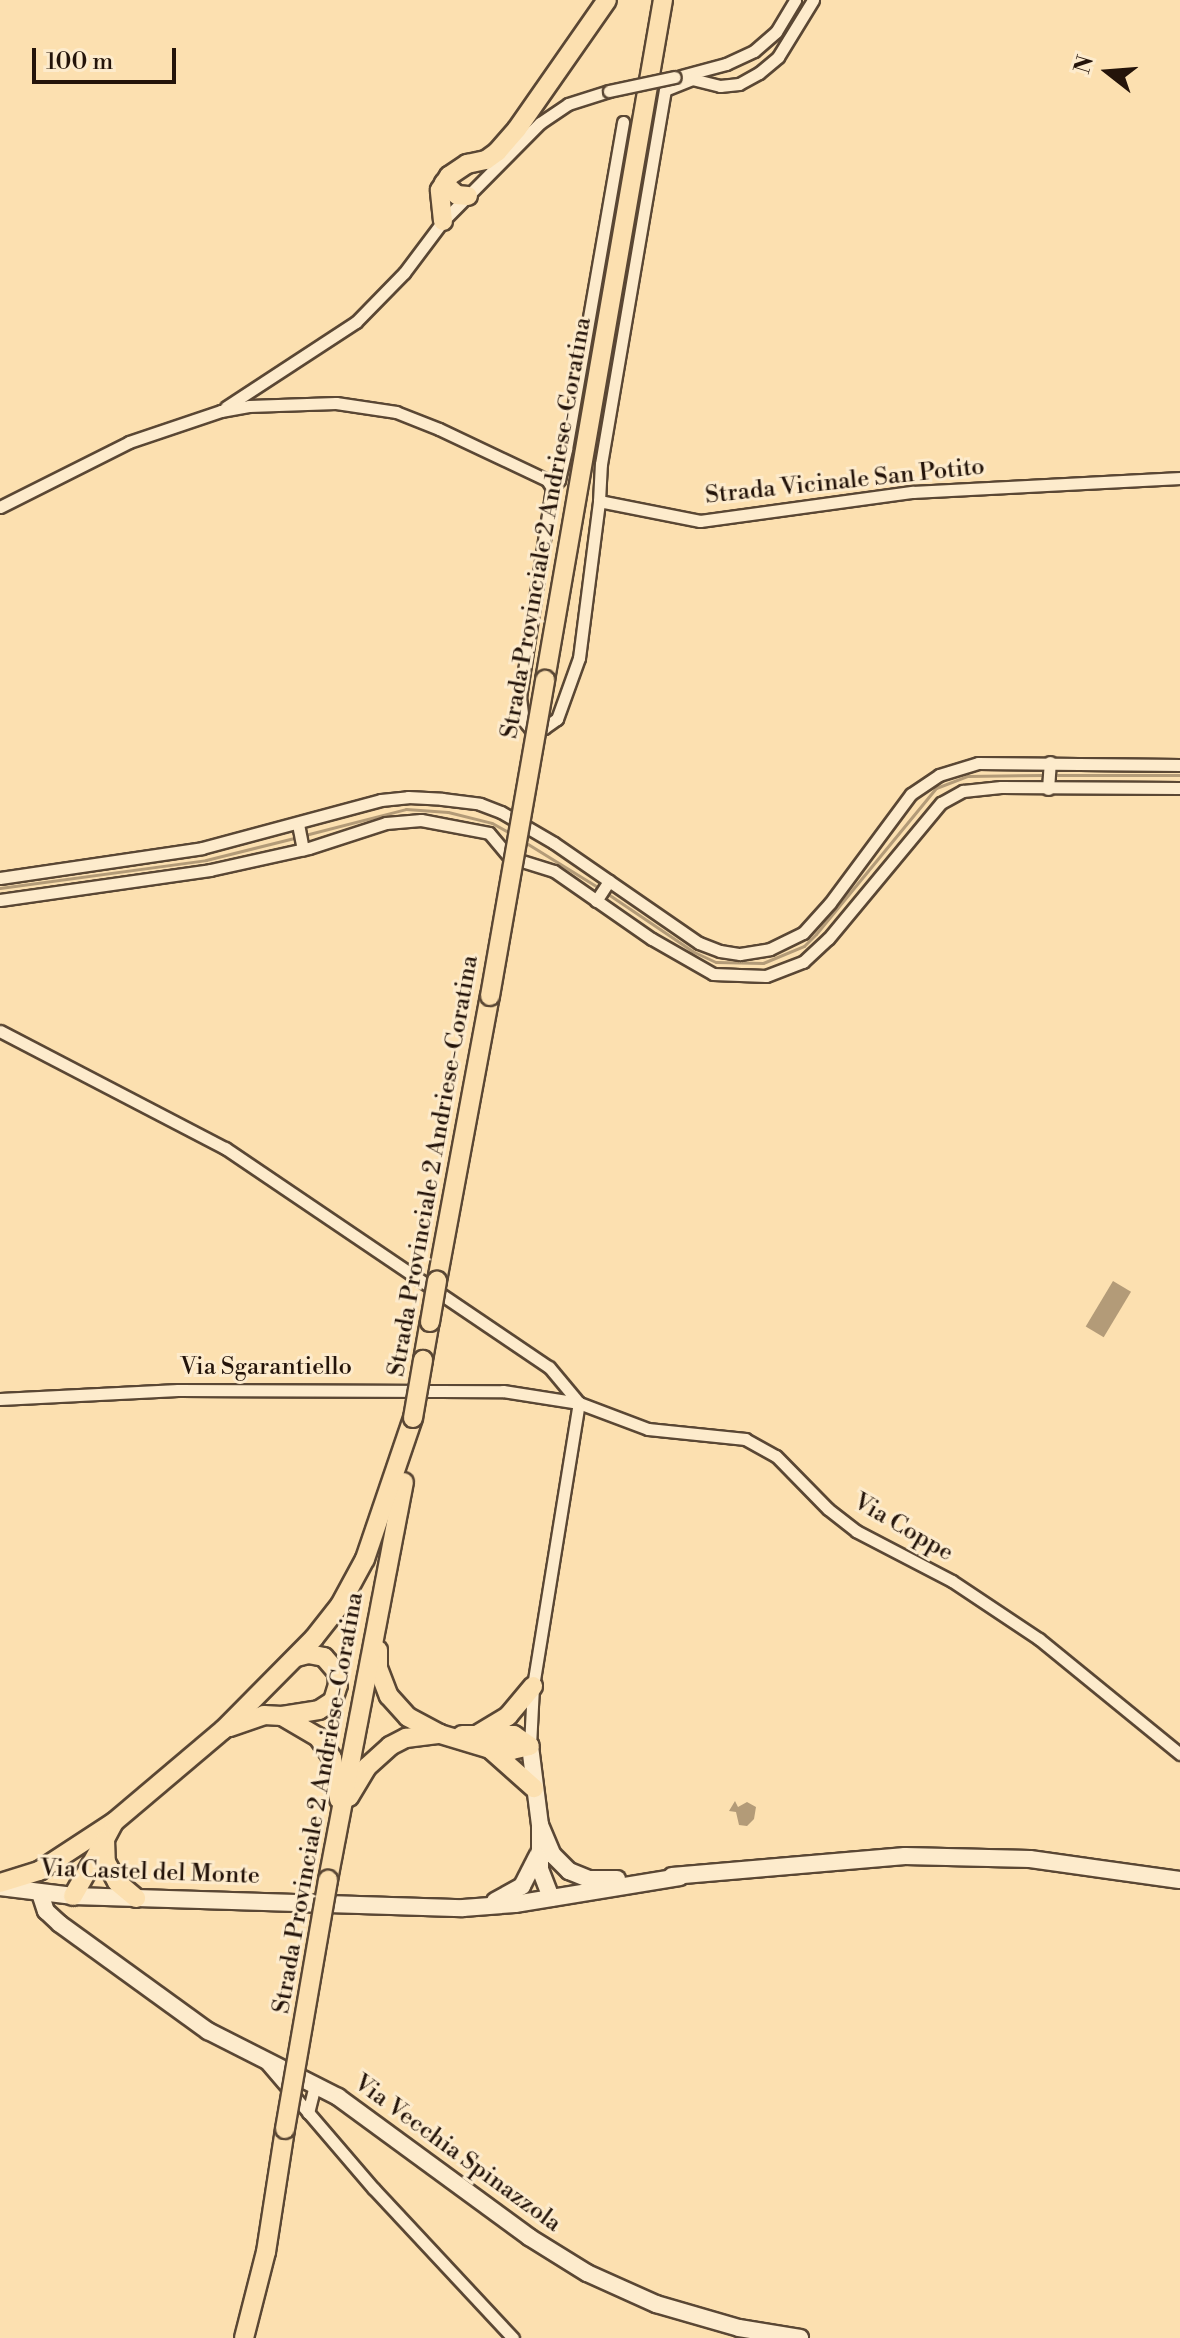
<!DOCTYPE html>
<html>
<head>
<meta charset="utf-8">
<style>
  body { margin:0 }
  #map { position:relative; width:1180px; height:2338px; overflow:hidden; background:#fce0b0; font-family:"Libre Bodoni",serif }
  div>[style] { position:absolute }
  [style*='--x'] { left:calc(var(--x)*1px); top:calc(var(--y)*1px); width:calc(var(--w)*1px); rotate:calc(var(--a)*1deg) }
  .water>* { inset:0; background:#b39b78; transform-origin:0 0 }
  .stream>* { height:3px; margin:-1.5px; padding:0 1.5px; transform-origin:1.5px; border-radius:1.5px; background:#b39b78 }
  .roads { filter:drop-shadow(2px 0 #5a4734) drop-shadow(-2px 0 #5a4734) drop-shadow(0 2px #5a4734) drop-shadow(0 -2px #5a4734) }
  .street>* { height:11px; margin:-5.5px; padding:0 5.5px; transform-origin:5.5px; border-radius:5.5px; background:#fdebcc }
  .secondary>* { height:16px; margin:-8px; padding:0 8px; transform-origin:8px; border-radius:8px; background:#fdebcc }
  .primary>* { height:18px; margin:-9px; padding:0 9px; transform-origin:9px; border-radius:9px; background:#fce0b0 }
  .bridges { filter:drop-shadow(2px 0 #5a4734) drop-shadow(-2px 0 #5a4734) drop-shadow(0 2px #5a4734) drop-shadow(0 -2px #5a4734) }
  .street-bridge>* { height:11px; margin:-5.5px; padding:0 5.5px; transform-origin:5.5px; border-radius:5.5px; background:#fdebcc }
  .primary-bridge>* { height:18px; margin:-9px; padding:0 9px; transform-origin:9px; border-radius:9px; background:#fce0b0 }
  span { translate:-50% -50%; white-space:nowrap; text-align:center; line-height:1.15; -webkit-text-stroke:6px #fdebcc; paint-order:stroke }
  .street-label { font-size:24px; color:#24140a }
  .north { position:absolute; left:1068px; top:32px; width:80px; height:80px; -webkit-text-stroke:6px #fdebcc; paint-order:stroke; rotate:287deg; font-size:22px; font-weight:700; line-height:32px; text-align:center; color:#24140a }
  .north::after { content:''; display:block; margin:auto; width:28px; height:36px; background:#24140a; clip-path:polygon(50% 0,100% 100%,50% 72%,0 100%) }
  .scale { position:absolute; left:32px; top:48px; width:144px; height:36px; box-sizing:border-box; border:4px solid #24140a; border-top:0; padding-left:10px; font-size:24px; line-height:28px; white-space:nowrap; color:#24140a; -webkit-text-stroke:6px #fdebcc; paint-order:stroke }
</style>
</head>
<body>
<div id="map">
  <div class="water">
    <i style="left:1113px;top:1281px;width:21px;height:53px;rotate:31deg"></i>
    <i style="clip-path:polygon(735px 1801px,738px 1807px,747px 1802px,756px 1807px,754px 1819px,747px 1826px,739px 1825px,736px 1812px,729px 1811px)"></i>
  </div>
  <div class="stream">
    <i style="--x:1052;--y:775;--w:128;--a:0"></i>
    <i style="--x:305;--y:835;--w:104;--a:-14.4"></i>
    <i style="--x:406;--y:809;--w:42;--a:4.1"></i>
    <i style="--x:448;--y:812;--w:45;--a:14"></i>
    <i style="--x:492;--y:823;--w:21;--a:29"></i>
    <i style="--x:523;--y:841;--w:89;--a:31.7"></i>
    <i style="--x:0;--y:888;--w:208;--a:-7.7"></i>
    <i style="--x:206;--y:860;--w:95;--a:-14"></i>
    <i style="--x:605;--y:892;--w:105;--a:34.1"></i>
    <i style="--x:692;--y:951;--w:26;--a:25"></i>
    <i style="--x:716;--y:962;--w:47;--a:1.2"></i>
    <i style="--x:763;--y:963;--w:44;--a:-22.5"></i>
    <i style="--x:804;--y:946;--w:17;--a:-45"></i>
    <i style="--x:816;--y:934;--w:189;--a:-50.6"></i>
    <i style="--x:936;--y:788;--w:34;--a:-21"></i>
    <i style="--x:968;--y:776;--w:76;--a:-0.8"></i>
  </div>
  <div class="roads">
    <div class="street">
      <i style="--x:681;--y:76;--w:47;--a:-14.9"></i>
      <i style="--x:726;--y:64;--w:31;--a:-25"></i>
      <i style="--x:754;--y:51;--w:29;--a:-41"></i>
      <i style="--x:776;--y:32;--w:37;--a:-59"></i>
      <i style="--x:226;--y:407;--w:155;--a:-33.2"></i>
      <i style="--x:356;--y:322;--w:69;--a:-45.6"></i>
      <i style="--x:404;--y:273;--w:65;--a:-53.1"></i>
      <i style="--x:443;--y:221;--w:138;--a:-45.3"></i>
      <i style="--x:540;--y:123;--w:34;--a:-34"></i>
      <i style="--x:568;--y:104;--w:43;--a:-17.6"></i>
      <i style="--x:552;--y:488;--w:11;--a:-49"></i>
      <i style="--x:559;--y:480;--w:32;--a:-77"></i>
      <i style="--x:566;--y:449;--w:332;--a:-80.1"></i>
      <i style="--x:599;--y:501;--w:37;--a:-87"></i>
      <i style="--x:601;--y:464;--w:379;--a:-80.3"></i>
      <i style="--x:665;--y:90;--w:29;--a:-22"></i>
      <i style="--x:692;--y:79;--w:29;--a:14"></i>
      <i style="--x:720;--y:86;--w:19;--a:-6"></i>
      <i style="--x:739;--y:84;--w:23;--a:-29"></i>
      <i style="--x:759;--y:73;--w:25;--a:-40"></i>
      <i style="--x:778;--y:57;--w:67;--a:-58.4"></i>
      <i style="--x:0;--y:507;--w:144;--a:-26.7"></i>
      <i style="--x:129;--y:442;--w:97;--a:-18.6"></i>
      <i style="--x:221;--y:411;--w:28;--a:-10"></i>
      <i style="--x:249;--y:406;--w:87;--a:-2"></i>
      <i style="--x:336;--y:403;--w:61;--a:8.5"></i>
      <i style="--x:396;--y:412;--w:46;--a:21.6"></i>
      <i style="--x:439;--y:429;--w:119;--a:25.3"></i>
      <i style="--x:547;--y:480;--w:9;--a:58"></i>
      <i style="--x:552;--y:488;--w:211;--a:98.7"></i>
      <i style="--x:520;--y:697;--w:23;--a:83"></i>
      <i style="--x:523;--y:720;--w:11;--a:49"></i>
      <i style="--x:530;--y:728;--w:14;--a:0"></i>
      <i style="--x:544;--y:728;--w:16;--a:-35"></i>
      <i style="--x:557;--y:719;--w:65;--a:-70.2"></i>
      <i style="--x:579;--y:658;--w:158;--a:-82.7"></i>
      <i style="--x:599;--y:501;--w:103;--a:11.2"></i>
      <i style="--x:700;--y:521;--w:215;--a:-7.8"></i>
      <i style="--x:913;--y:492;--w:267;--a:-3"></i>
      <i style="--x:1048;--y:789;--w:27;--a:-86"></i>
      <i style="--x:298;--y:824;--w:26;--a:79"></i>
      <i style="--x:0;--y:878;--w:204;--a:-8.4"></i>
      <i style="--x:202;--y:848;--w:185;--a:-15"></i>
      <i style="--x:381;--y:800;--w:27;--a:-6"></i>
      <i style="--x:408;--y:797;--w:34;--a:3"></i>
      <i style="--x:442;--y:799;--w:38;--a:7"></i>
      <i style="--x:480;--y:804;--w:22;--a:21"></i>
      <i style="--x:501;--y:812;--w:61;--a:30.3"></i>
      <i style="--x:554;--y:843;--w:176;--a:34.6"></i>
      <i style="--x:699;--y:943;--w:22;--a:21"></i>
      <i style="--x:720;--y:951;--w:20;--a:9"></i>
      <i style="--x:740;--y:954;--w:30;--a:-9"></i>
      <i style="--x:770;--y:949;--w:37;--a:-26"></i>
      <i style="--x:803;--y:933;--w:40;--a:-48"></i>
      <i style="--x:830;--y:903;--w:136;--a:-53.4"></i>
      <i style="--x:911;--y:794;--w:34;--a:-34"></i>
      <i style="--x:939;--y:775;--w:41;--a:-17.1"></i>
      <i style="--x:978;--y:763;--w:202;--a:0.6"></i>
      <i style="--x:0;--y:900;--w:212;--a:-8.1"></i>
      <i style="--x:210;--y:870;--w:101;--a:-12.5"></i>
      <i style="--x:309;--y:848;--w:81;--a:-18"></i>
      <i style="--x:386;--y:823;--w:35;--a:-5"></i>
      <i style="--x:421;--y:820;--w:69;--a:10.8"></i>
      <i style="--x:489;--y:833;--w:31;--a:50"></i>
      <i style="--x:509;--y:857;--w:47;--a:17.3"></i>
      <i style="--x:554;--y:871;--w:119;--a:34.8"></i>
      <i style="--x:652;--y:939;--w:70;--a:29.8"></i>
      <i style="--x:713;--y:974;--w:53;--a:2.2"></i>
      <i style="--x:766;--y:976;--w:40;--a:-21"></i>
      <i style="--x:803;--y:962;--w:34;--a:-43"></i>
      <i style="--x:828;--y:939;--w:177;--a:-50.3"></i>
      <i style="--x:941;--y:803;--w:25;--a:-29"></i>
      <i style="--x:963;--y:791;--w:38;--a:-6"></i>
      <i style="--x:1001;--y:787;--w:179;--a:0.3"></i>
      <i style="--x:596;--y:901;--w:24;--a:-57"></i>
      <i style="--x:0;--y:1031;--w:254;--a:27.5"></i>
      <i style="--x:225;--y:1148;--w:391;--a:34.1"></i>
      <i style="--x:549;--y:1367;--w:47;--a:50.2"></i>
      <i style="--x:0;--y:1399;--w:178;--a:-2.9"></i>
      <i style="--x:178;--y:1390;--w:325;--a:0.2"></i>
      <i style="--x:503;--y:1391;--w:77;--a:9"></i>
      <i style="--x:579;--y:1403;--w:74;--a:20.6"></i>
      <i style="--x:648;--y:1429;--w:98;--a:5.9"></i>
      <i style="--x:745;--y:1439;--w:35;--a:29"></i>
      <i style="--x:776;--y:1456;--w:74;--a:45.5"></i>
      <i style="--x:828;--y:1509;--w:36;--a:38"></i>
      <i style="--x:856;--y:1531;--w:108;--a:27.5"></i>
      <i style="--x:952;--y:1581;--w:105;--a:33.7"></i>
      <i style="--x:1039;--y:1639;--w:182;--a:39.2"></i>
      <i style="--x:530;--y:1746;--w:60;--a:-87.1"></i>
      <i style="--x:533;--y:1686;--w:287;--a:-80.8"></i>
      <i style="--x:265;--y:2062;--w:167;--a:49.4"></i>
      <i style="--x:374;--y:2189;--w:204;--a:47"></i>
      <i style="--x:308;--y:2113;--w:29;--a:-76"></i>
    </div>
    <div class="secondary">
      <i style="--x:530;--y:1746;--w:80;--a:82.8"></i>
      <i style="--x:540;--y:1825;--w:44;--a:90"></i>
      <i style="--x:540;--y:1869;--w:31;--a:69"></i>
      <i style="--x:540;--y:1825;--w:33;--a:67"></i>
      <i style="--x:553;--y:1855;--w:23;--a:45"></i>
      <i style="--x:569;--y:1871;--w:22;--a:22"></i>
      <i style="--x:589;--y:1879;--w:28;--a:0"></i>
      <i style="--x:672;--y:1876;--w:234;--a:-4.9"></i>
      <i style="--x:905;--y:1856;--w:125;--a:1.4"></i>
      <i style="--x:1030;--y:1859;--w:151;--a:8"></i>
      <i style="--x:0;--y:1887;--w:74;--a:7"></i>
      <i style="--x:73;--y:1896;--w:390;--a:1.8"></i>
      <i style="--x:463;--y:1908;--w:52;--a:-4.4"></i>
      <i style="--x:515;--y:1904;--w:167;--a:-9.3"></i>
      <i style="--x:40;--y:1893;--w:19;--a:72"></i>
      <i style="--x:46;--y:1911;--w:19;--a:43"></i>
      <i style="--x:60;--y:1924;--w:183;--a:35.9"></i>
      <i style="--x:208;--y:2031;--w:146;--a:26.9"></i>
      <i style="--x:338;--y:2097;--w:237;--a:36.2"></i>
      <i style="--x:529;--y:2237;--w:68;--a:31.8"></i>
      <i style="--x:587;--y:2273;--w:76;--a:24.2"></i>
      <i style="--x:656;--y:2304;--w:86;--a:16.1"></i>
      <i style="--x:739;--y:2328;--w:62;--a:9.3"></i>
      <i style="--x:495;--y:1901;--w:31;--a:-29"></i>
      <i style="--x:522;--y:1886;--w:34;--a:-63"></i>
    </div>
    <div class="primary">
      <i style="--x:444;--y:183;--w:18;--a:43"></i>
      <i style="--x:457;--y:195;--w:11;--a:5"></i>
      <i style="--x:443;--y:221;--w:31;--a:-96"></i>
      <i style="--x:440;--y:190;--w:17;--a:-57"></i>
      <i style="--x:449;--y:176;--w:22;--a:-34"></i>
      <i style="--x:467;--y:164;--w:19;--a:-12"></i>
      <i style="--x:486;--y:160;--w:14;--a:-36"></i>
      <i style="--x:497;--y:152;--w:30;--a:-49"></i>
      <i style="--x:517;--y:129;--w:157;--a:-55.1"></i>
      <i style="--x:545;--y:680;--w:690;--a:-80.16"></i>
      <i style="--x:437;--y:1281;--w:290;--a:-79.5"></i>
      <i style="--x:423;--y:1360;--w:39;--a:-80"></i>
      <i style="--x:378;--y:1650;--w:18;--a:90"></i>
      <i style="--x:378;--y:1668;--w:30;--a:69"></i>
      <i style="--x:389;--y:1696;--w:28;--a:48"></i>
      <i style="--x:408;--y:1717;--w:36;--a:28"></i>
      <i style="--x:282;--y:1716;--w:37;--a:-9"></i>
      <i style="--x:319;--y:1710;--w:17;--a:-33"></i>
      <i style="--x:333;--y:1701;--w:17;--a:-73"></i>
      <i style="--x:338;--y:1685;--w:13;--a:-94"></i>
      <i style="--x:337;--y:1672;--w:20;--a:-131"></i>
      <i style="--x:324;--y:1657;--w:16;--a:-169"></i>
      <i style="--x:308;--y:1654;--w:11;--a:165"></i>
      <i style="--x:230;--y:1727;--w:36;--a:-19"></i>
      <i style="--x:264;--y:1715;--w:18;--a:3"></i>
      <i style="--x:282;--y:1716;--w:42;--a:30.3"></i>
      <i style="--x:318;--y:1737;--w:25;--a:56"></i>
      <i style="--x:332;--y:1758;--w:42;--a:80.3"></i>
      <i style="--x:480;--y:1733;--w:33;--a:-31"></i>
      <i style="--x:508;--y:1716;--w:39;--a:-50"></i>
      <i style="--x:462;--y:1735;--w:52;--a:0"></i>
      <i style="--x:514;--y:1735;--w:19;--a:35"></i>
      <i style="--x:490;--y:1749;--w:59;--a:41.6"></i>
      <i style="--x:349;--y:1797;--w:35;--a:-59"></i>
      <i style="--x:367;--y:1767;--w:31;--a:-42"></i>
      <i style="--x:390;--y:1746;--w:18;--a:-27"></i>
      <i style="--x:406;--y:1738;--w:34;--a:-7"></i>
      <i style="--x:440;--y:1734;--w:52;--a:16.7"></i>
      <i style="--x:490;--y:1749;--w:22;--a:3"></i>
      <i style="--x:512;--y:1750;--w:18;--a:-13"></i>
      <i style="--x:113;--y:1824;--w:17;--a:118"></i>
      <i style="--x:105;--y:1839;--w:23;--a:88"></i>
      <i style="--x:106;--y:1862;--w:23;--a:61"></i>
      <i style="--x:117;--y:1882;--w:25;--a:40"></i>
      <i style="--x:328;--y:1880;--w:405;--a:-79.2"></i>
      <i style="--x:0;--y:1883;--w:41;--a:-17.1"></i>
      <i style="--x:39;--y:1871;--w:90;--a:-33.2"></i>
      <i style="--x:114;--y:1822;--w:143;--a:-40.2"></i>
      <i style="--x:223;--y:1730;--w:129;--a:-45.3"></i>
      <i style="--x:314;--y:1638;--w:42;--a:-51.8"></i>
      <i style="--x:340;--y:1605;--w:52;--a:-61.5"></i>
      <i style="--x:365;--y:1559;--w:149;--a:-71.2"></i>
      <i style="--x:73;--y:1896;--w:64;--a:-60.3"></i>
      <i style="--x:244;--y:2338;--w:89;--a:-75.7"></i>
      <i style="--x:266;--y:2252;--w:124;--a:-81.2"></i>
    </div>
  </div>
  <div class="bridges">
    <div class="street-bridge">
      <i style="--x:609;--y:91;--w:67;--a:-12"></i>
    </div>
    <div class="primary-bridge">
      <i style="--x:490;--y:996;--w:321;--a:-80.1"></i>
      <i style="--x:430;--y:1322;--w:42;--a:-80.3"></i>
      <i style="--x:413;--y:1418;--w:59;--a:-80.2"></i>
      <i style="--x:285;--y:2129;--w:253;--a:-80.2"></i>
    </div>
  </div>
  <div class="street-label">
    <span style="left:845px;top:482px;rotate:-6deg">Strada Vicinale San Potito</span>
    <span style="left:547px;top:528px;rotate:-80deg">Strada Provinciale 2 Andriese-Coratina</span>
    <span style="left:434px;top:1166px;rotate:-80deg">Strada Provinciale 2 Andriese-Coratina</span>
    <span style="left:266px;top:1368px">Via Sgarantiello</span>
    <span style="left:903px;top:1528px;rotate:30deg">Via Coppe</span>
    <span style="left:319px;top:1803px;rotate:-80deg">Strada Provinciale 2 Andriese-Coratina</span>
    <span style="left:150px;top:1873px;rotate:2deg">Via Castel del Monte</span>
    <span style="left:457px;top:2154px;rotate:36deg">Via Vecchia Spinazzola</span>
  </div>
  <div class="north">N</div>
  <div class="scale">100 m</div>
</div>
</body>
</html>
